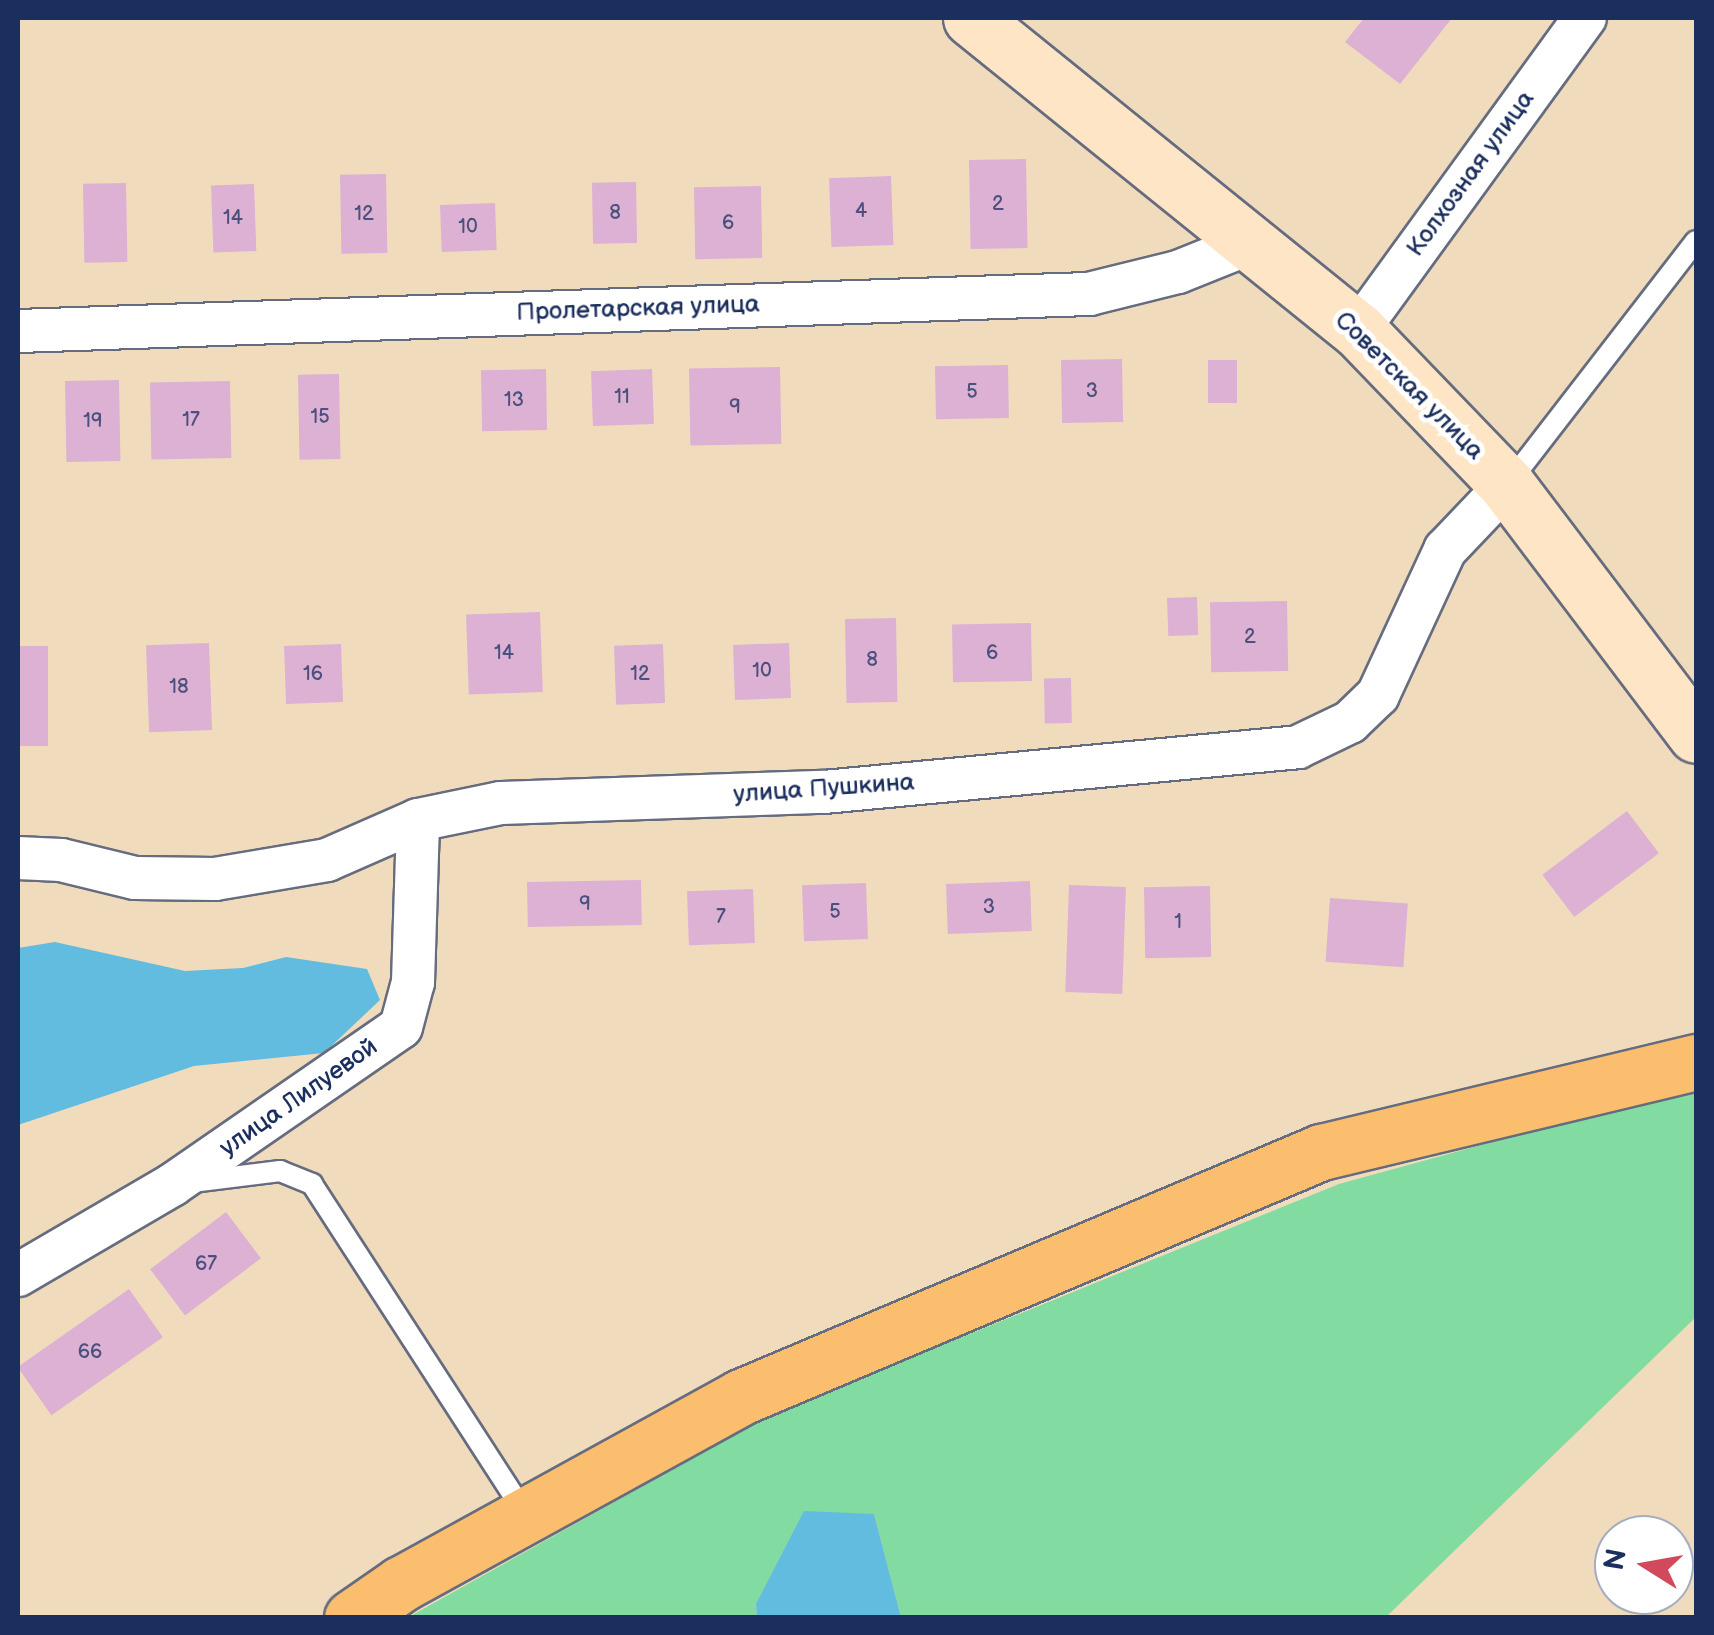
<!DOCTYPE html>
<html>
<head>
<meta charset="utf-8">
<style>
  body { margin:0 }
  #map { position:relative; width:1714px; height:1635px; overflow:hidden; background:#f0dcbc; font-family:"Balsamiq Sans",sans-serif }
  div>[style] { position:absolute }
  [style*='--x'] { left:calc(var(--x)*1px); top:calc(var(--y)*1px); width:calc(var(--w)*1px); rotate:calc(var(--a)*1deg) }
  .green>* { inset:0; background:#82dba0 }
  .water>* { inset:0; background:#61bcdf }
  .building>* { inset:0; background:#dcb1d4; transform-origin:0 0 }
  .roads { filter:drop-shadow(2px 0 #666c7f) drop-shadow(-2px 0 #666c7f) drop-shadow(0 2px #666c7f) drop-shadow(0 -2px #666c7f) }
  .lane>* { height:20px; margin:-10px; padding:0 10px; transform-origin:10px; border-radius:10px; background:#fff }
  .street>* { height:42px; margin:-21px; padding:0 21px; transform-origin:21px; border-radius:21px; background:#fff }
  .secondary>* { height:55px; margin:-27.5px; padding:0 27.5px; transform-origin:27.5px; border-radius:27.5px; background:#fde5c5 }
  .primary>* { height:55px; margin:-27.5px; padding:0 27.5px; transform-origin:27.5px; border-radius:27.5px; background:#fabe6e }
  span { translate:-50% -50%; white-space:nowrap; text-align:center; line-height:1.15; -webkit-text-stroke:10px #fff; paint-order:stroke }
  .number-label { font-size:20px; color:#4b507c }
  .number-label span { -webkit-text-stroke-width:0 }
  .street-label { font-size:25px; color:#1b2f5e }
  .frame { position:absolute; inset:0; border:20px solid #1b2f5e; pointer-events:none }
  .north { position:absolute; left:1594px; top:1515px; width:100px; height:100px; box-sizing:border-box; background:#fff; border:2px solid #a4acbf; border-radius:50%; rotate:281deg; font-size:28px; font-weight:700; line-height:40px; text-align:center; color:#1b2f5e }
  .north::after { content:''; display:block; margin:auto; width:35px; height:45px; background:#d1495b; clip-path:polygon(50% 0,100% 100%,50% 72%,0 100%) }
</style>
</head>
<body>
<div id="map">
  <div class="green">
    <i style="clip-path:polygon(1696px 1086px,1696px 1317px,1386px 1617px,901px 1617px,874px 1514px,756px 1604px,757px 1617px,407px 1618px,770px 1415px,1339px 1184px)"></i>
  </div>
  <div class="water">
    <i style="clip-path:polygon(55px 942px,185px 971px,243px 968px,286px 957px,367px 969px,380px 1000px,324px 1053px,194px 1066px,18px 1125px,18px 948px)"></i>
    <i style="clip-path:polygon(804px 1511px,874px 1514px,901px 1617px,757px 1617px,756px 1604px)"></i>
  </div>
  <div class="building">
    <i style="clip-path:polygon(1364px 18px,1452px 18px,1400px 84px,1345px 42px)"></i>
    <i style="left:1026px;top:159px;width:89px;height:57px;rotate:89deg"></i>
    <i style="left:386px;top:174px;width:79px;height:46px;rotate:89deg"></i>
    <i style="left:891px;top:176px;width:69px;height:62px;rotate:88deg"></i>
    <i style="left:636px;top:182px;width:61px;height:44px;rotate:89deg"></i>
    <i style="left:126px;top:183px;width:79px;height:43px;rotate:89deg"></i>
    <i style="left:254px;top:184px;width:67px;height:43px;rotate:88deg"></i>
    <i style="left:761px;top:186px;width:72px;height:67px;rotate:89deg"></i>
    <i style="left:495px;top:203px;width:47px;height:55px;rotate:88deg"></i>
    <i style="left:1122px;top:359px;width:63px;height:61px;rotate:89deg"></i>
    <i style="left:1208px;top:360px;width:29px;height:43px"></i>
    <i style="left:1008px;top:365px;width:53px;height:73px;rotate:89deg"></i>
    <i style="left:780px;top:367px;width:77px;height:91px;rotate:89deg"></i>
    <i style="left:546px;top:369px;width:61px;height:65px;rotate:89deg"></i>
    <i style="left:652px;top:369px;width:55px;height:61px;rotate:88deg"></i>
    <i style="left:339px;top:374px;width:85px;height:41px;rotate:89deg"></i>
    <i style="left:119px;top:380px;width:81px;height:54px;rotate:89deg"></i>
    <i style="left:230px;top:381px;width:77px;height:80px;rotate:89deg"></i>
    <i style="left:1197px;top:597px;width:38px;height:30px;rotate:88deg"></i>
    <i style="left:1287px;top:601px;width:70px;height:77px;rotate:89deg"></i>
    <i style="left:540px;top:612px;width:80px;height:74px;rotate:88deg"></i>
    <i style="left:896px;top:618px;width:84px;height:51px;rotate:89deg"></i>
    <i style="left:1031px;top:623px;width:58px;height:79px;rotate:89deg"></i>
    <i style="left:209px;top:643px;width:87px;height:63px;rotate:88deg"></i>
    <i style="left:789px;top:643px;width:55px;height:56px;rotate:88deg"></i>
    <i style="left:341px;top:644px;width:58px;height:57px;rotate:88deg"></i>
    <i style="left:663px;top:644px;width:59px;height:49px;rotate:88deg"></i>
    <i style="left:18px;top:646px;width:30px;height:100px"></i>
    <i style="left:1071px;top:678px;width:45px;height:27px;rotate:89deg"></i>
    <i style="left:1627px;top:811px;width:53px;height:106px;rotate:53deg"></i>
    <i style="left:641px;top:880px;width:45px;height:114px;rotate:89deg"></i>
    <i style="left:1030px;top:881px;width:50px;height:84px;rotate:88deg"></i>
    <i style="left:866px;top:883px;width:56px;height:64px;rotate:88deg"></i>
    <i style="left:1069px;top:885px;width:57px;height:107px;rotate:2deg"></i>
    <i style="left:1210px;top:886px;width:71px;height:66px;rotate:89deg"></i>
    <i style="left:753px;top:889px;width:54px;height:66px;rotate:88deg"></i>
    <i style="left:1330px;top:898px;width:78px;height:64px;rotate:4deg"></i>
    <i style="left:226px;top:1212px;width:58px;height:95px;rotate:53deg"></i>
    <i style="left:129px;top:1289px;width:59px;height:136px;rotate:55deg"></i>
  </div>
  <div class="roads">
    <div class="lane">
      <i style="--x:1508;--y:484;--w:307;--a:-52.3"></i>
      <i style="--x:192;--y:1182;--w:89;--a:-7.1"></i>
      <i style="--x:280;--y:1171;--w:35;--a:22"></i>
      <i style="--x:312;--y:1184;--w:392;--a:57.1"></i>
    </div>
    <div class="street">
      <i style="--x:1358;--y:330;--w:386;--a:-54"></i>
      <i style="--x:18;--y:331;--w:1072;--a:-1.98"></i>
      <i style="--x:1089;--y:294;--w:92;--a:-13.9"></i>
      <i style="--x:1178;--y:272;--w:78;--a:-21.9"></i>
      <i style="--x:18;--y:858;--w:43;--a:2.7"></i>
      <i style="--x:61;--y:860;--w:76;--a:13.7"></i>
      <i style="--x:135;--y:878;--w:80;--a:0.7"></i>
      <i style="--x:215;--y:879;--w:114;--a:-9.6"></i>
      <i style="--x:327;--y:860;--w:99;--a:-23.7"></i>
      <i style="--x:418;--y:820;--w:85;--a:-11.6"></i>
      <i style="--x:501;--y:803;--w:323;--a:-2"></i>
      <i style="--x:824;--y:792;--w:476;--a:-5.4"></i>
      <i style="--x:1298;--y:747;--w:58;--a:-25.7"></i>
      <i style="--x:1350;--y:722;--w:39;--a:-44"></i>
      <i style="--x:1378;--y:695;--w:160;--a:-65.2"></i>
      <i style="--x:1445;--y:550;--w:90;--a:-46.4"></i>
      <i style="--x:18;--y:1275;--w:178;--a:-30.3"></i>
      <i style="--x:172;--y:1185;--w:278;--a:-34.6"></i>
      <i style="--x:401;--y:1027;--w:47;--a:-75.1"></i>
      <i style="--x:413;--y:982;--w:162;--a:-88.2"></i>
    </div>
    <div class="secondary">
      <i style="--x:971;--y:18;--w:497;--a:38.9"></i>
      <i style="--x:1358;--y:330;--w:215;--a:46.1"></i>
      <i style="--x:1507;--y:485;--w:313;--a:52.9"></i>
    </div>
    <div class="primary">
      <i style="--x:352;--y:1618;--w:60;--a:-34.8"></i>
      <i style="--x:401;--y:1584;--w:388;--a:-28.8"></i>
      <i style="--x:741;--y:1397;--w:630;--a:-22.9"></i>
      <i style="--x:1321;--y:1152;--w:386;--a:-13.5"></i>
    </div>
  </div>
  <div class="number-label">
    <span style="left:998px;top:204px">2</span>
    <span style="left:861px;top:211px">4</span>
    <span style="left:615px;top:213px">8</span>
    <span style="left:364px;top:214px">12</span>
    <span style="left:233px;top:218px">14</span>
    <span style="left:728px;top:223px">6</span>
    <span style="left:468px;top:227px">10</span>
    <span style="left:1092px;top:391px">3</span>
    <span style="left:972px;top:392px">5</span>
    <span style="left:622px;top:397px">11</span>
    <span style="left:514px;top:400px">13</span>
    <span style="left:735px;top:407px">9</span>
    <span style="left:320px;top:417px">15</span>
    <span style="left:191px;top:420px">17</span>
    <span style="left:93px;top:421px">19</span>
    <span style="left:1250px;top:637px">2</span>
    <span style="left:504px;top:653px">14</span>
    <span style="left:992px;top:653px">6</span>
    <span style="left:872px;top:660px">8</span>
    <span style="left:762px;top:671px">10</span>
    <span style="left:313px;top:674px">16</span>
    <span style="left:640px;top:674px">12</span>
    <span style="left:179px;top:687px">18</span>
    <span style="left:585px;top:904px">9</span>
    <span style="left:989px;top:907px">3</span>
    <span style="left:835px;top:912px">5</span>
    <span style="left:721px;top:917px">7</span>
    <span style="left:1178px;top:922px">1</span>
    <span style="left:206px;top:1264px">67</span>
    <span style="left:90px;top:1352px">66</span>
  </div>
  <div class="street-label">
    <span style="left:1471px;top:174px;rotate:-54deg">Колхозная улица</span>
    <span style="left:638px;top:309px;rotate:-2deg">Пролетарская улица</span>
    <span style="left:1409px;top:386px;rotate:45deg">Советская улица</span>
    <span style="left:824px;top:789px;rotate:-4deg">улица Пушкина</span>
    <span style="left:299px;top:1098px;rotate:-35deg">улица Лилуевой</span>
  </div>
  <div class="frame"></div>
  <div class="north">N</div>
</div>
</body>
</html>
